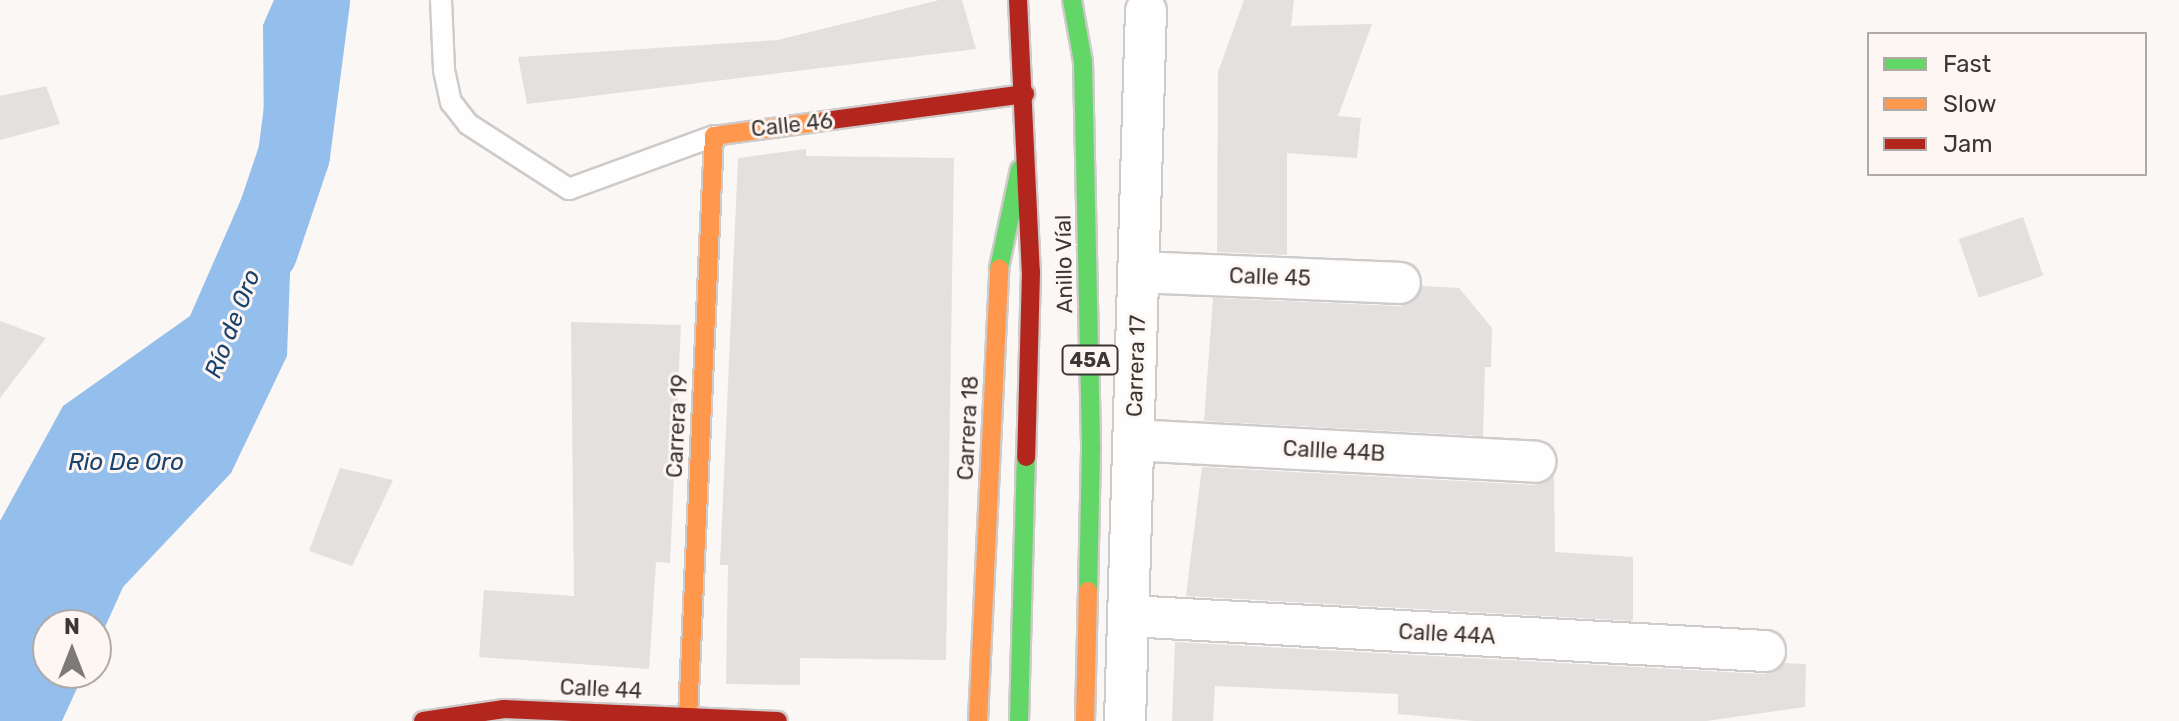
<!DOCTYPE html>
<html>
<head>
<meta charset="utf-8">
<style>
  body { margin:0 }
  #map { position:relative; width:2179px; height:721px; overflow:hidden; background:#fbf7f5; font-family:Rubik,sans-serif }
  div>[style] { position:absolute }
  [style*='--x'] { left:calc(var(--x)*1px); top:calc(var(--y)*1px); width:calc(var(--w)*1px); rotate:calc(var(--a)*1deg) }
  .water>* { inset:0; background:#94beec }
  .river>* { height:72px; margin:-36px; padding:0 36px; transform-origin:36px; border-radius:36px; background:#94beec }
  .building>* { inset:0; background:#e3e0df; transform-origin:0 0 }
  .roads { filter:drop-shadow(2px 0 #cecbca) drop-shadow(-2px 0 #cecbca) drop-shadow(0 2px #cecbca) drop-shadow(0 -2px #cecbca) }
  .lane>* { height:20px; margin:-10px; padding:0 10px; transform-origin:10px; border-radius:10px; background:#fefefe }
  .street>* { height:40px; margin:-20px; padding:0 20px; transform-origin:20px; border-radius:20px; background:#fefefe }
  .fast>* { height:18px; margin:-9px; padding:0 9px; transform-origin:9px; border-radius:9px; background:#63d668 }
  .slow>* { height:18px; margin:-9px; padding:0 9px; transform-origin:9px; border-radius:9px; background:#ff974d }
  .jam>* { height:18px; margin:-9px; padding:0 9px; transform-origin:9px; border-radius:9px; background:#b3261e }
  span { translate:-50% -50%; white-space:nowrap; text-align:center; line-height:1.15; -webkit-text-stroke:6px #fef6f2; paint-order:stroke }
  .shield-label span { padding:2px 6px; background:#fef6f2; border:2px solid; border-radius:6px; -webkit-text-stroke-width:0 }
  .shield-label { font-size:20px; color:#3a3735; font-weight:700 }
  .street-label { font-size:22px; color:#3a3735 }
  .water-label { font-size:24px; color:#18436e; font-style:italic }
  .legend { position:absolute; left:1867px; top:32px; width:280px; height:144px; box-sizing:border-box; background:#fef6f2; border:2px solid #b0aaa6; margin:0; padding:10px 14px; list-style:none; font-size:24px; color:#3a3735 }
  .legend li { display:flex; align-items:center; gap:16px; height:40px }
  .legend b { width:40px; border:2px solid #b0aaa6 }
  .north { position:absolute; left:32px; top:609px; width:80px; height:80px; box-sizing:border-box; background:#fef6f2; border:2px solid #b0aaa6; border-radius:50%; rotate:0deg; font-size:22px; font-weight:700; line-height:32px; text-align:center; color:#3a3735 }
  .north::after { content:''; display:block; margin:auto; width:28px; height:36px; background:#7e7a78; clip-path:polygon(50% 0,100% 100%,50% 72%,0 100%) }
</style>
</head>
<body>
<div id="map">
  <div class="water">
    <i style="clip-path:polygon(274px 0,300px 0,287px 356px,231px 473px,123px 587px,96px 647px,96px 625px,48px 625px,48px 673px,84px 673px,62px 721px,0 721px,0 521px,63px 406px,190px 316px,264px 147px,263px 25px)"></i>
  </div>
  <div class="river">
    <i style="--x:262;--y:250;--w:100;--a:-71.4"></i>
    <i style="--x:294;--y:155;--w:156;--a:-82.6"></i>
  </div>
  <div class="building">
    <i style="clip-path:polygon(939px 0,962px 0,976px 49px,527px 104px,518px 57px,778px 40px)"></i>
    <i style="clip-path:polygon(1244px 0,1294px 0,1291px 26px,1372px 24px,1338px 116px,1361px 118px,1357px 158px,1287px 153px,1287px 255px,1217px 252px,1218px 72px)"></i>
    <i style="clip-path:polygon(46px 86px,60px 124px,0 140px,0 96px)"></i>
    <i style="clip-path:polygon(806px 149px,806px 156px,954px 158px,946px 660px,800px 658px,800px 685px,726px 684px,728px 565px,720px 565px,738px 158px)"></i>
    <i style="left:2023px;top:217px;width:62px;height:68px;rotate:71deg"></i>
    <i style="clip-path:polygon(1422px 286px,1459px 288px,1492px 328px,1491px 367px,1485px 367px,1483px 436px,1204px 421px,1213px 298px,1399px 306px,1411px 303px)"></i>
    <i style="clip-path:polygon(0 321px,46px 338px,0 398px)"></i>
    <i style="clip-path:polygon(571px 322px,681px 325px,670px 563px,656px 562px,649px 669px,479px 657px,484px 590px,574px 596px)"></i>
    <i style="clip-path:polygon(1202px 467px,1534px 485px,1554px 475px,1555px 552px,1633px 557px,1633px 621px,1186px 596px)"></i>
    <i style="clip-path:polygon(340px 468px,393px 480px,352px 566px,309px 551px)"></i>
    <i style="clip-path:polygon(1175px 642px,1764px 674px,1784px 663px,1806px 664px,1805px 707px,1706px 721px,1474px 721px,1398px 714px,1398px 694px,1215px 686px,1213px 721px,1172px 721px)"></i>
  </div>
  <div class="roads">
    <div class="lane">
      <i style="--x:441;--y:0;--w:70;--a:87.5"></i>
      <i style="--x:444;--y:70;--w:33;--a:78"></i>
      <i style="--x:451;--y:102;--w:28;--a:52"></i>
      <i style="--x:468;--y:124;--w:120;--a:32.8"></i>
      <i style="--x:569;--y:189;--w:154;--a:-20.1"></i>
    </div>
    <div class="street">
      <i style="--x:1139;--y:272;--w:261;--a:2.4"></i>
      <i style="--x:1134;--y:440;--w:402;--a:3.1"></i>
      <i style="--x:1129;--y:616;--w:637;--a:3.15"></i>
      <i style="--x:1125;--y:721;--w:710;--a:-88.31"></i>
    </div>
    <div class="fast">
      <i style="--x:1072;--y:0;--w:63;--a:79.9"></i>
      <i style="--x:1083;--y:62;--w:388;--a:88.8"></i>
      <i style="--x:1091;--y:450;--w:141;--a:91.2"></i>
      <i style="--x:999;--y:268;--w:101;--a:-78"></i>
      <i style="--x:1019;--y:721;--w:264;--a:-88.5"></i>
    </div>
    <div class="slow">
      <i style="--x:688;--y:717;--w:582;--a:-87.44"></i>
      <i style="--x:714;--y:136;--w:112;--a:-7.7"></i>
      <i style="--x:978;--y:721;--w:453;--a:-87.3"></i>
      <i style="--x:1085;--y:721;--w:130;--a:-88.7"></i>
    </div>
    <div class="jam">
      <i style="--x:1018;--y:0;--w:272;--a:87.3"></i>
      <i style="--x:1031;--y:272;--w:185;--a:91.5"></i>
      <i style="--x:825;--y:121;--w:202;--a:-7.7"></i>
      <i style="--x:423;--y:721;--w:82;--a:-8.4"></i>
      <i style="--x:504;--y:709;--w:274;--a:2.5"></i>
    </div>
  </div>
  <div class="shield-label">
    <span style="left:1090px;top:360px">45A</span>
  </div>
  <div class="street-label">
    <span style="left:792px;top:125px;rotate:-6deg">Calle 46</span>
    <span style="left:1064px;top:264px;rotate:-91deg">Anillo Víal</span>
    <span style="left:1270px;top:277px;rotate:2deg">Calle 45</span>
    <span style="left:1136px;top:366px;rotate:-88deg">Carrera 17</span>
    <span style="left:677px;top:426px;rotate:-87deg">Carrera 19</span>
    <span style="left:968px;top:428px;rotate:-87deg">Carrera 18</span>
    <span style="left:1334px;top:451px;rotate:3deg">Callle 44B</span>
    <span style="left:1447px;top:634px;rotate:3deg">Calle 44A</span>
    <span style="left:601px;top:689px;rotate:3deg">Calle 44</span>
  </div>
  <div class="water-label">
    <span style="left:233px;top:324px;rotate:-69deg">Río de Oro</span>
    <span style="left:126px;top:463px">Rio De Oro</span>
  </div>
  <ul class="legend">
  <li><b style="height:10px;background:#63d668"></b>Fast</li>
  <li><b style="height:10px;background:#ff974d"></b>Slow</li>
  <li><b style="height:10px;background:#b3261e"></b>Jam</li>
  </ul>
  <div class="north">N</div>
</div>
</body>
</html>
